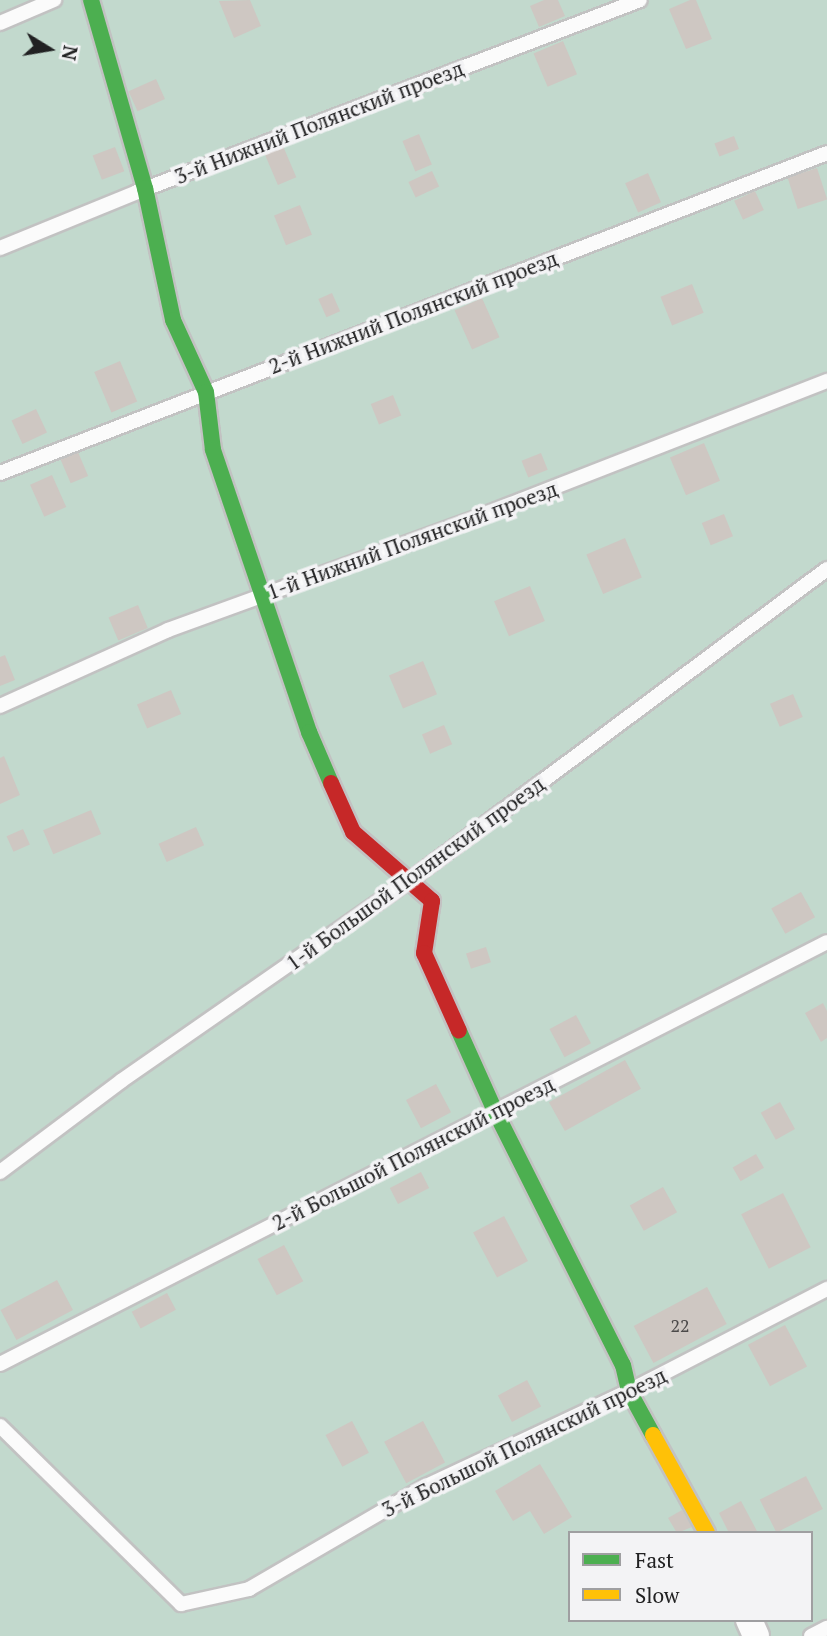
<!DOCTYPE html>
<html>
<head>
<meta charset="utf-8">
<style>
  body { margin:0 }
  #map { position:relative; width:827px; height:1636px; overflow:hidden; background:#e6e6e7; font-family:"PT Serif",serif }
  div>[style] { position:absolute }
  [style*='--x'] { left:calc(var(--x)*1px); top:calc(var(--y)*1px); width:calc(var(--w)*1px); rotate:calc(var(--a)*1deg) }
  .green>* { inset:0; background:#c2d9cd }
  .building>* { inset:0; background:#cec7c2; transform-origin:0 0 }
  .roads { filter:drop-shadow(2px 0 #c2c2c2) drop-shadow(-2px 0 #c2c2c2) drop-shadow(0 2px #c2c2c2) drop-shadow(0 -2px #c2c2c2) }
  .lane>* { height:14px; margin:-7px; padding:0 7px; transform-origin:7px; border-radius:7px; background:#fbfbfb }
  .street>* { height:26px; margin:-13px; padding:0 13px; transform-origin:13px; border-radius:13px; background:#fbfbfb }
  .fast>* { height:16px; margin:-8px; padding:0 8px; transform-origin:8px; border-radius:8px; background:#4caf50 }
  .slow>* { height:16px; margin:-8px; padding:0 8px; transform-origin:8px; border-radius:8px; background:#ffc107 }
  .jam>* { height:16px; margin:-8px; padding:0 8px; transform-origin:8px; border-radius:8px; background:#c62828 }
  span { translate:-50% -50%; white-space:nowrap; text-align:center; line-height:1.15; -webkit-text-stroke:7px #f3f3f5; paint-order:stroke }
  .number-label { font-size:18px; color:#4c4a4a }
  .number-label span { -webkit-text-stroke-width:0 }
  .street-label { font-size:21px; color:#212122 }
  .legend { position:absolute; left:568px; top:1531px; width:245px; height:91px; box-sizing:border-box; background:#f3f3f5; border:2px solid #9f9fa1; margin:0; padding:9px 12px; list-style:none; font-size:21px; color:#212122 }
  .legend li { display:flex; align-items:center; gap:14px; height:35px }
  .legend b { width:35px; border:2px solid #9f9fa1 }
  .north { position:absolute; left:14px; top:14px; width:70px; height:70px; -webkit-text-stroke:5px #f3f3f5; paint-order:stroke; rotate:101deg; font-size:19px; font-weight:700; line-height:28px; text-align:center; color:#212122 }
  .north::after { content:''; display:block; margin:auto; width:24px; height:32px; background:#212122; clip-path:polygon(50% 0,100% 100%,50% 72%,0 100%) }
</style>
</head>
<body>
<div id="map">
  <div class="green">
    <i style="clip-path:polygon(evenodd,0 0,827px 0,827px 1636px,0 1636px,0 0,570px 1533px,811px 1533px,811px 1620px,570px 1620px,570px 1533px)"></i>
  </div>
  <div class="building">
    <i style="clip-path:polygon(250px 0,261px 26px,234px 38px,219px 1px)"></i>
    <i style="clip-path:polygon(544px 0,558px 0,565px 16px,539px 27px,530px 6px)"></i>
    <i style="clip-path:polygon(690px 0,696px 0,712px 39px,686px 49px,669px 9px)"></i>
    <i style="left:563px;top:41px;width:36px;height:32px;rotate:67deg"></i>
    <i style="left:156px;top:79px;width:22px;height:30px;rotate:66deg"></i>
    <i style="left:419px;top:134px;width:33px;height:18px;rotate:67deg"></i>
    <i style="left:734px;top:136px;width:14px;height:21px;rotate:69deg"></i>
    <i style="left:283px;top:146px;width:34px;height:20px;rotate:67deg"></i>
    <i style="left:115px;top:147px;width:26px;height:24px;rotate:69deg"></i>
    <i style="left:817px;top:168px;width:33px;height:31px;rotate:72deg"></i>
    <i style="left:432px;top:171px;width:17px;height:26px;rotate:65deg"></i>
    <i style="left:648px;top:173px;width:32px;height:25px;rotate:66deg"></i>
    <i style="left:755px;top:191px;width:21px;height:23px;rotate:65deg"></i>
    <i style="left:300px;top:205px;width:32px;height:28px;rotate:68deg"></i>
    <i style="left:692px;top:284px;width:31px;height:34px;rotate:68deg"></i>
    <i style="left:332px;top:293px;width:20px;height:15px;rotate:66deg"></i>
    <i style="left:482px;top:298px;width:43px;height:30px;rotate:66deg"></i>
    <i style="left:120px;top:361px;width:44px;height:28px;rotate:67deg"></i>
    <i style="left:393px;top:395px;width:22px;height:24px;rotate:68deg"></i>
    <i style="left:36px;top:409px;width:26px;height:27px;rotate:65deg"></i>
    <i style="left:704px;top:443px;width:41px;height:37px;rotate:67deg"></i>
    <i style="left:78px;top:452px;width:26px;height:19px;rotate:67deg"></i>
    <i style="left:541px;top:453px;width:18px;height:21px;rotate:68deg"></i>
    <i style="left:52px;top:475px;width:35px;height:24px;rotate:66deg"></i>
    <i style="left:724px;top:514px;width:24px;height:24px;rotate:68deg"></i>
    <i style="left:625px;top:538px;width:43px;height:42px;rotate:67deg"></i>
    <i style="left:530px;top:586px;width:38px;height:39px;rotate:67deg"></i>
    <i style="left:138px;top:605px;width:25px;height:32px;rotate:67deg"></i>
    <i style="clip-path:polygon(5px 655px,15px 680px,0 686px,0 657px)"></i>
    <i style="left:423px;top:661px;width:36px;height:37px;rotate:67deg"></i>
    <i style="left:171px;top:690px;width:26px;height:37px;rotate:67deg"></i>
    <i style="left:793px;top:694px;width:25px;height:25px;rotate:67deg"></i>
    <i style="left:444px;top:725px;width:21px;height:24px;rotate:67deg"></i>
    <i style="clip-path:polygon(4px 756px,20px 795px,0 804px,0 758px)"></i>
    <i style="left:91px;top:810px;width:26px;height:52px;rotate:67deg"></i>
    <i style="left:196px;top:827px;width:20px;height:41px;rotate:66deg"></i>
    <i style="left:23px;top:829px;width:17px;height:18px;rotate:66deg"></i>
    <i style="left:801px;top:892px;width:29px;height:34px;rotate:61deg"></i>
    <i style="left:486px;top:947px;width:16px;height:21px;rotate:72deg"></i>
    <i style="clip-path:polygon(823px 1003px,827px 1011px,827px 1038px,821px 1042px,805px 1013px)"></i>
    <i style="left:576px;top:1015px;width:32px;height:30px;rotate:62deg"></i>
    <i style="left:625px;top:1060px;width:33px;height:87px;rotate:61deg"></i>
    <i style="left:436px;top:1084px;width:32px;height:34px;rotate:62deg"></i>
    <i style="left:780px;top:1102px;width:31px;height:22px;rotate:61deg"></i>
    <i style="left:756px;top:1154px;width:16px;height:27px;rotate:60deg"></i>
    <i style="left:421px;top:1172px;width:18px;height:35px;rotate:63deg"></i>
    <i style="left:663px;top:1187px;width:29px;height:38px;rotate:61deg"></i>
    <i style="left:783px;top:1193px;width:61px;height:47px;rotate:63deg"></i>
    <i style="left:504px;top:1216px;width:51px;height:35px;rotate:62deg"></i>
    <i style="left:284px;top:1245px;width:41px;height:30px;rotate:62deg"></i>
    <i style="left:57px;top:1280px;width:34px;height:64px;rotate:62deg"></i>
    <i style="left:707px;top:1287px;width:42px;height:83px;rotate:62deg"></i>
    <i style="left:167px;top:1293px;width:19px;height:40px;rotate:62deg"></i>
    <i style="left:785px;top:1325px;width:47px;height:42px;rotate:62deg"></i>
    <i style="left:527px;top:1380px;width:30px;height:33px;rotate:62deg"></i>
    <i style="left:352px;top:1421px;width:36px;height:30px;rotate:62deg"></i>
    <i style="left:423px;top:1421px;width:47px;height:44px;rotate:62deg"></i>
    <i style="clip-path:polygon(540px 1464px,572px 1517px,544px 1534px,530px 1511px,513px 1521px,495px 1491px)"></i>
    <i style="left:806px;top:1476px;width:37px;height:52px;rotate:63deg"></i>
    <i style="clip-path:polygon(741px 1501px,758px 1533px,729px 1533px,719px 1513px)"></i>
    <i style="clip-path:polygon(682px 1510px,692px 1527px,677px 1533px,668px 1518px)"></i>
  </div>
  <div class="roads">
    <div class="lane">
      <i style="--x:0;--y:23;--w:59;--a:-23.1"></i>
      <i style="--x:0;--y:248;--w:148;--a:-22.2"></i>
      <i style="--x:137;--y:192;--w:538;--a:-20.89"></i>
      <i style="--x:0;--y:473;--w:887;--a:-21.15"></i>
      <i style="--x:0;--y:706;--w:184;--a:-24.3"></i>
      <i style="--x:168;--y:630;--w:330;--a:-20"></i>
      <i style="--x:478;--y:517;--w:375;--a:-21.3"></i>
      <i style="--x:0;--y:1172;--w:151;--a:-36.9"></i>
      <i style="--x:121;--y:1081;--w:352;--a:-34.8"></i>
      <i style="--x:410;--y:880;--w:520;--a:-36.72"></i>
      <i style="--x:0;--y:1364;--w:928;--a:-27.03"></i>
      <i style="--x:0;--y:1426;--w:254;--a:44.5"></i>
      <i style="--x:181;--y:1604;--w:70;--a:-12.4"></i>
      <i style="--x:249;--y:1589;--w:205;--a:-30.2"></i>
      <i style="--x:426;--y:1486;--w:224;--a:-25.1"></i>
      <i style="--x:629;--y:1391;--w:223;--a:-27.3"></i>
      <i style="--x:811;--y:1636;--w:18;--a:-27"></i>
    </div>
    <div class="street">
      <i style="--x:749;--y:1620;--w:17;--a:66"></i>
    </div>
    <div class="fast">
      <i style="--x:91;--y:0;--w:196;--a:74"></i>
      <i style="--x:145;--y:188;--w:135;--a:78"></i>
      <i style="--x:173;--y:320;--w:79;--a:65.4"></i>
      <i style="--x:206;--y:392;--w:58;--a:83.1"></i>
      <i style="--x:213;--y:450;--w:298;--a:71.2"></i>
      <i style="--x:309;--y:732;--w:56;--a:66.7"></i>
      <i style="--x:459;--y:1031;--w:88;--a:65.8"></i>
      <i style="--x:495;--y:1111;--w:284;--a:63.3"></i>
      <i style="--x:623;--y:1365;--w:27;--a:77"></i>
      <i style="--x:629;--y:1391;--w:50;--a:61.4"></i>
    </div>
    <div class="slow">
      <i style="--x:653;--y:1435;--w:112;--a:61.1"></i>
    </div>
    <div class="jam">
      <i style="--x:331;--y:783;--w:54;--a:65.8"></i>
      <i style="--x:353;--y:832;--w:105;--a:41.1"></i>
      <i style="--x:432;--y:901;--w:53;--a:98.7"></i>
      <i style="--x:424;--y:953;--w:85;--a:65.8"></i>
    </div>
  </div>
  <div class="number-label">
    <span style="left:680px;top:1325px">22</span>
  </div>
  <div class="street-label">
    <span style="left:319px;top:122px;rotate:-21deg">3-й Нижний Полянский проезд</span>
    <span style="left:413px;top:312px;rotate:-21deg">2-й Нижний Полянский проезд</span>
    <span style="left:412px;top:540px;rotate:-20deg">1-й Нижний Полянский проезд</span>
    <span style="left:415px;top:873px;rotate:-36deg">1-й Большой Полянский проезд</span>
    <span style="left:413px;top:1153px;rotate:-27deg">2-й Большой Полянский проезд</span>
    <span style="left:524px;top:1442px;rotate:-26deg">3-й Большой Полянский проезд</span>
  </div>
  <ul class="legend">
  <li><b style="height:9px;background:#4caf50"></b>Fast</li>
  <li><b style="height:9px;background:#ffc107"></b>Slow</li>
  </ul>
  <div class="north">N</div>
</div>
</body>
</html>
